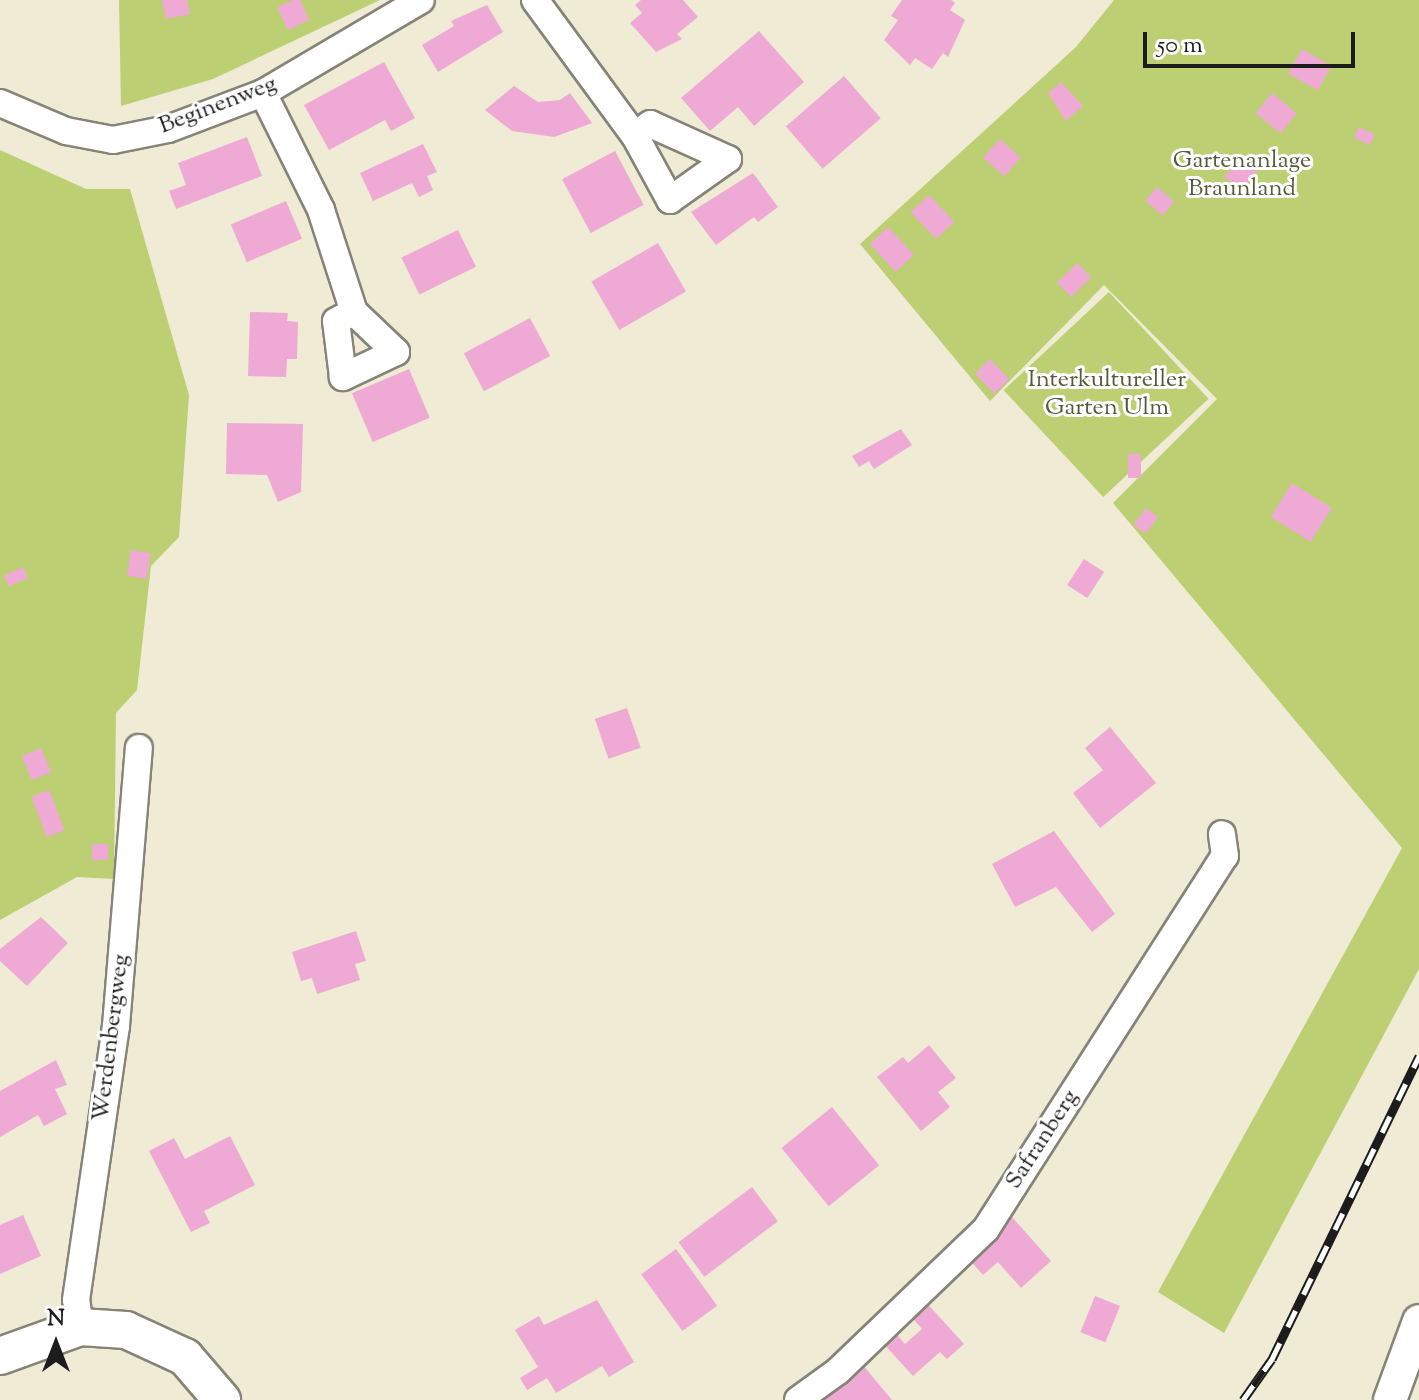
<!DOCTYPE html>
<html>
<head>
<meta charset="utf-8">
<style>
  body { margin:0 }
  #map { position:relative; width:1419px; height:1400px; overflow:hidden; background:#efebd4; font-family:"Sorts Mill Goudy",serif }
  div>[style] { position:absolute }
  [style*='--x'] { left:calc(var(--x)*1px); top:calc(var(--y)*1px); width:calc(var(--w)*1px); rotate:calc(var(--a)*1deg) }
  .green>* { inset:0; background:#bccf72; transform-origin:0 0 }
  .building>* { inset:0; background:#eeaad4; transform-origin:0 0 }
  .roads { filter:drop-shadow(2px 0 #868478) drop-shadow(-2px 0 #868478) drop-shadow(0 2px #868478) drop-shadow(0 -2px #868478) }
  .minor>* { height:26px; margin:-13px; padding:0 13px; transform-origin:13px; border-radius:13px; background:#fff }
  .tertiary>* { height:32px; margin:-16px; padding:0 16px; transform-origin:16px; border-radius:16px; background:#fff }
  .secondary>* { height:36px; margin:-18px; padding:0 18px; transform-origin:18px; border-radius:18px; background:#fff }
  .rail>* { height:9px; margin-top:-4.5px; transform-origin:0; background:repeating-linear-gradient(90deg,#fff 0 18px,#1c1c1c 0 36px); box-sizing:border-box; border-block:2px solid #1c1c1c }
  span { translate:-50% -50%; white-space:nowrap; text-align:center; line-height:1.15; -webkit-text-stroke:6px #fff; paint-order:stroke }
  .street-label { font-size:24px; color:#1c1c1c }
  .park-label { font-size:24px; color:#545b3a }
  .north { position:absolute; left:16px; top:1304px; width:80px; height:80px; -webkit-text-stroke:6px #fff; paint-order:stroke; rotate:0deg; font-size:22px; font-weight:700; line-height:32px; text-align:center; color:#1c1c1c }
  .north::after { content:''; display:block; margin:auto; width:28px; height:36px; background:#1c1c1c; clip-path:polygon(50% 0,100% 100%,50% 72%,0 100%) }
  .scale { position:absolute; left:1143px; top:32px; width:212px; height:36px; box-sizing:border-box; border:4px solid #1c1c1c; border-top:0; padding-left:10px; font-size:24px; line-height:28px; white-space:nowrap; color:#1c1c1c; -webkit-text-stroke:6px #fff; paint-order:stroke }
</style>
</head>
<body>
<div id="map">
  <div class="green">
    <i style="clip-path:polygon(119px 0,380px 0,213px 79px,121px 106px)"></i>
    <i style="clip-path:polygon(1114px 0,1419px 0,1419px 969px,1224px 1333px,1158px 1292px,1402px 848px,1113px 503px,1217px 399px,1104px 285px,990px 401px,860px 244px,1076px 47px)"></i>
    <i style="clip-path:polygon(0 150px,86px 189px,130px 189px,189px 395px,179px 537px,151px 566px,137px 690px,116px 713px,114px 879px,77px 877px,0 920px)"></i>
    <i style="left:1109px;top:292px;width:146px;height:144px;rotate:47deg"></i>
  </div>
  <div class="building">
    <i style="clip-path:polygon(162px 0,187px 0,190px 14px,166px 19px)"></i>
    <i style="clip-path:polygon(293px 0,300px 0,309px 20px,288px 30px,277px 7px)"></i>
    <i style="clip-path:polygon(641px 0,683px 0,698px 17px,677px 34px,682px 39px,656px 52px,630px 23px,642px 13px,635px 5px)"></i>
    <i style="clip-path:polygon(902px 0,951px 0,955px 3px,950px 10px,965px 20px,948px 57px,943px 53px,932px 69px,915px 58px,910px 65px,884px 40px,898px 20px,891px 16px)"></i>
    <i style="clip-path:polygon(487px 5px,503px 32px,438px 72px,422px 45px,454px 26px,451px 21px)"></i>
    <i style="clip-path:polygon(759px 31px,804px 82px,754px 126px,738px 107px,710px 131px,681px 98px)"></i>
    <i style="left:1302px;top:49px;width:34px;height:28px;rotate:30deg"></i>
    <i style="clip-path:polygon(384px 62px,415px 118px,391px 131px,385px 120px,329px 150px,304px 105px)"></i>
    <i style="left:844px;top:76px;width:56px;height:77px;rotate:49deg"></i>
    <i style="clip-path:polygon(1061px 82px,1083px 106px,1066px 121px,1048px 93px)"></i>
    <i style="clip-path:polygon(514px 86px,538px 102px,560px 100px,570px 93px,592px 123px,554px 137px,512px 131px,485px 110px)"></i>
    <i style="left:1272px;top:93px;width:32px;height:26px;rotate:39deg"></i>
    <i style="left:1359px;top:127px;width:17px;height:12px;rotate:24deg"></i>
    <i style="clip-path:polygon(247px 137px,262px 176px,176px 209px,169px 191px,186px 185px,178px 163px)"></i>
    <i style="left:1000px;top:139px;width:28px;height:25px;rotate:42deg"></i>
    <i style="clip-path:polygon(423px 144px,437px 172px,427px 176px,433px 190px,419px 197px,412px 183px,373px 201px,360px 173px)"></i>
    <i style="left:615px;top:151px;width:61px;height:60px;rotate:62deg"></i>
    <i style="left:1242px;top:155px;width:22px;height:28px;rotate:39deg"></i>
    <i style="clip-path:polygon(753px 173px,778px 207px,758px 222px,754px 217px,716px 245px,691px 212px)"></i>
    <i style="left:1157px;top:187px;width:23px;height:18px;rotate:41deg"></i>
    <i style="left:929px;top:195px;width:37px;height:25px;rotate:47deg"></i>
    <i style="left:286px;top:201px;width:41px;height:60px;rotate:67deg"></i>
    <i style="left:888px;top:227px;width:38px;height:25px;rotate:47deg"></i>
    <i style="left:458px;top:230px;width:41px;height:63px;rotate:64deg"></i>
    <i style="left:658px;top:243px;width:56px;height:77px;rotate:60deg"></i>
    <i style="left:1077px;top:263px;width:20px;height:28px;rotate:45deg"></i>
    <i style="clip-path:polygon(250px 312px,288px 313px,287px 321px,298px 322px,297px 359px,287px 359px,286px 377px,248px 376px)"></i>
    <i style="left:530px;top:318px;width:43px;height:75px;rotate:62deg"></i>
    <i style="left:990px;top:359px;width:28px;height:21px;rotate:46deg"></i>
    <i style="left:409px;top:369px;width:53px;height:62px;rotate:67deg"></i>
    <i style="clip-path:polygon(227px 423px,303px 424px,301px 492px,278px 502px,267px 475px,226px 474px)"></i>
    <i style="clip-path:polygon(901px 429px,912px 445px,874px 469px,869px 461px,859px 467px,852px 456px)"></i>
    <i style="left:1128px;top:454px;width:13px;height:24px"></i>
    <i style="left:1292px;top:483px;width:47px;height:40px;rotate:32deg"></i>
    <i style="left:1146px;top:508px;width:15px;height:21px;rotate:37deg"></i>
    <i style="left:131px;top:550px;width:20px;height:26px;rotate:9deg"></i>
    <i style="left:1084px;top:559px;width:24px;height:31px;rotate:33deg"></i>
    <i style="left:23px;top:567px;width:12px;height:21px;rotate:66deg"></i>
    <i style="left:627px;top:708px;width:42px;height:34px;rotate:71deg"></i>
    <i style="clip-path:polygon(1110px 727px,1156px 783px,1100px 828px,1073px 793px,1103px 770px,1085px 748px)"></i>
    <i style="left:41px;top:748px;width:26px;height:21px;rotate:67deg"></i>
    <i style="left:49px;top:790px;width:43px;height:19px;rotate:69deg"></i>
    <i style="clip-path:polygon(1054px 831px,1115px 914px,1092px 932px,1056px 887px,1015px 907px,992px 864px)"></i>
    <i style="left:92px;top:844px;width:16px;height:16px"></i>
    <i style="clip-path:polygon(41px 917px,68px 943px,27px 986px,0 961px,0 949px)"></i>
    <i style="clip-path:polygon(356px 931px,366px 961px,355px 964px,360px 980px,317px 994px,312px 978px,301px 981px,292px 952px)"></i>
    <i style="clip-path:polygon(929px 1045px,956px 1078px,938px 1092px,950px 1107px,921px 1131px,877px 1077px,903px 1057px,908px 1063px)"></i>
    <i style="clip-path:polygon(56px 1060px,67px 1085px,55px 1089px,67px 1114px,44px 1126px,38px 1115px,0 1137px,0 1091px)"></i>
    <i style="left:832px;top:1107px;width:75px;height:65px;rotate:51deg"></i>
    <i style="clip-path:polygon(230px 1136px,255px 1185px,204px 1211px,210px 1223px,191px 1232px,149px 1151px,174px 1138px,185px 1159px)"></i>
    <i style="left:752px;top:1187px;width:43px;height:92px;rotate:53deg"></i>
    <i style="clip-path:polygon(23px 1215px,41px 1256px,0 1274px,0 1225px)"></i>
    <i style="clip-path:polygon(1012px 1217px,1051px 1261px,1021px 1288px,998px 1262px,983px 1275px,967px 1257px)"></i>
    <i style="left:676px;top:1249px;width:70px;height:43px;rotate:54deg"></i>
    <i style="left:1095px;top:1296px;width:27px;height:39px;rotate:22deg"></i>
    <i style="clip-path:polygon(597px 1300px,634px 1362px,609px 1377px,602px 1366px,556px 1393px,547px 1378px,527px 1390px,520px 1378px,538px 1367px,515px 1330px,539px 1316px,544px 1325px)"></i>
    <i style="clip-path:polygon(924px 1300px,964px 1344px,947px 1359px,940px 1352px,913px 1376px,881px 1341px,893px 1330px,905px 1344px,922px 1329px,909px 1314px)"></i>
    <i style="clip-path:polygon(862px 1364px,892px 1400px,819px 1400px)"></i>
  </div>
  <div class="roads">
    <div class="minor">
      <i style="--x:535;--y:0;--w:169;--a:53.7"></i>
      <i style="--x:635;--y:136;--w:73;--a:61.3"></i>
      <i style="--x:670;--y:200;--w:71;--a:-35.3"></i>
      <i style="--x:728;--y:159;--w:85;--a:-155.8"></i>
      <i style="--x:650;--y:124;--w:19;--a:141"></i>
      <i style="--x:263;--y:93;--w:131;--a:63.6"></i>
      <i style="--x:321;--y:210;--w:107;--a:72.1"></i>
      <i style="--x:354;--y:312;--w:58;--a:43.6"></i>
      <i style="--x:396;--y:352;--w:59;--a:154.7"></i>
      <i style="--x:343;--y:377;--w:56;--a:-97.1"></i>
      <i style="--x:336;--y:321;--w:20;--a:-27"></i>
      <i style="--x:0;--y:103;--w:72;--a:23"></i>
      <i style="--x:66;--y:131;--w:48;--a:10.8"></i>
      <i style="--x:113;--y:140;--w:56;--a:-11.3"></i>
      <i style="--x:168;--y:129;--w:102;--a:-20.8"></i>
      <i style="--x:263;--y:93;--w:183;--a:-30.5"></i>
      <i style="--x:80;--y:1327;--w:27;--a:-98"></i>
      <i style="--x:76;--y:1300;--w:277;--a:-81.7"></i>
      <i style="--x:116;--y:1026;--w:279;--a:-85.3"></i>
      <i style="--x:798;--y:1400;--w:49;--a:-35.9"></i>
      <i style="--x:838;--y:1371;--w:205;--a:-43.8"></i>
      <i style="--x:986;--y:1229;--w:443;--a:-57.4"></i>
      <i style="--x:1225;--y:856;--w:22;--a:-98"></i>
    </div>
    <div class="tertiary">
      <i style="--x:1390;--y:1400;--w:84;--a:-69.8"></i>
    </div>
    <div class="secondary">
      <i style="--x:0;--y:1356;--w:85;--a:-19.9"></i>
      <i style="--x:80;--y:1327;--w:46;--a:3.7"></i>
      <i style="--x:126;--y:1330;--w:65;--a:24.6"></i>
      <i style="--x:185;--y:1357;--w:57;--a:49.3"></i>
    </div>
  </div>
  <div class="rail">
    <i style="--x:1243;--y:1400;--w:50;--a:-54.7"></i>
    <i style="--x:1272;--y:1359;--w:337;--a:-64.1"></i>
  </div>
  <div class="street-label">
    <span style="left:218px;top:106px;rotate:-21deg">Beginenweg</span>
    <span style="left:112px;top:1038px;rotate:-83deg">Werdenbergweg</span>
    <span style="left:1043px;top:1140px;rotate:-57deg">Safranberg</span>
  </div>
  <div class="park-label">
    <span style="left:1242px;top:176px">Gartenanlage<br>Braunland</span>
    <span style="left:1107px;top:395px">Interkultureller<br>Garten Ulm</span>
  </div>
  <div class="north">N</div>
  <div class="scale">50 m</div>
</div>
</body>
</html>
